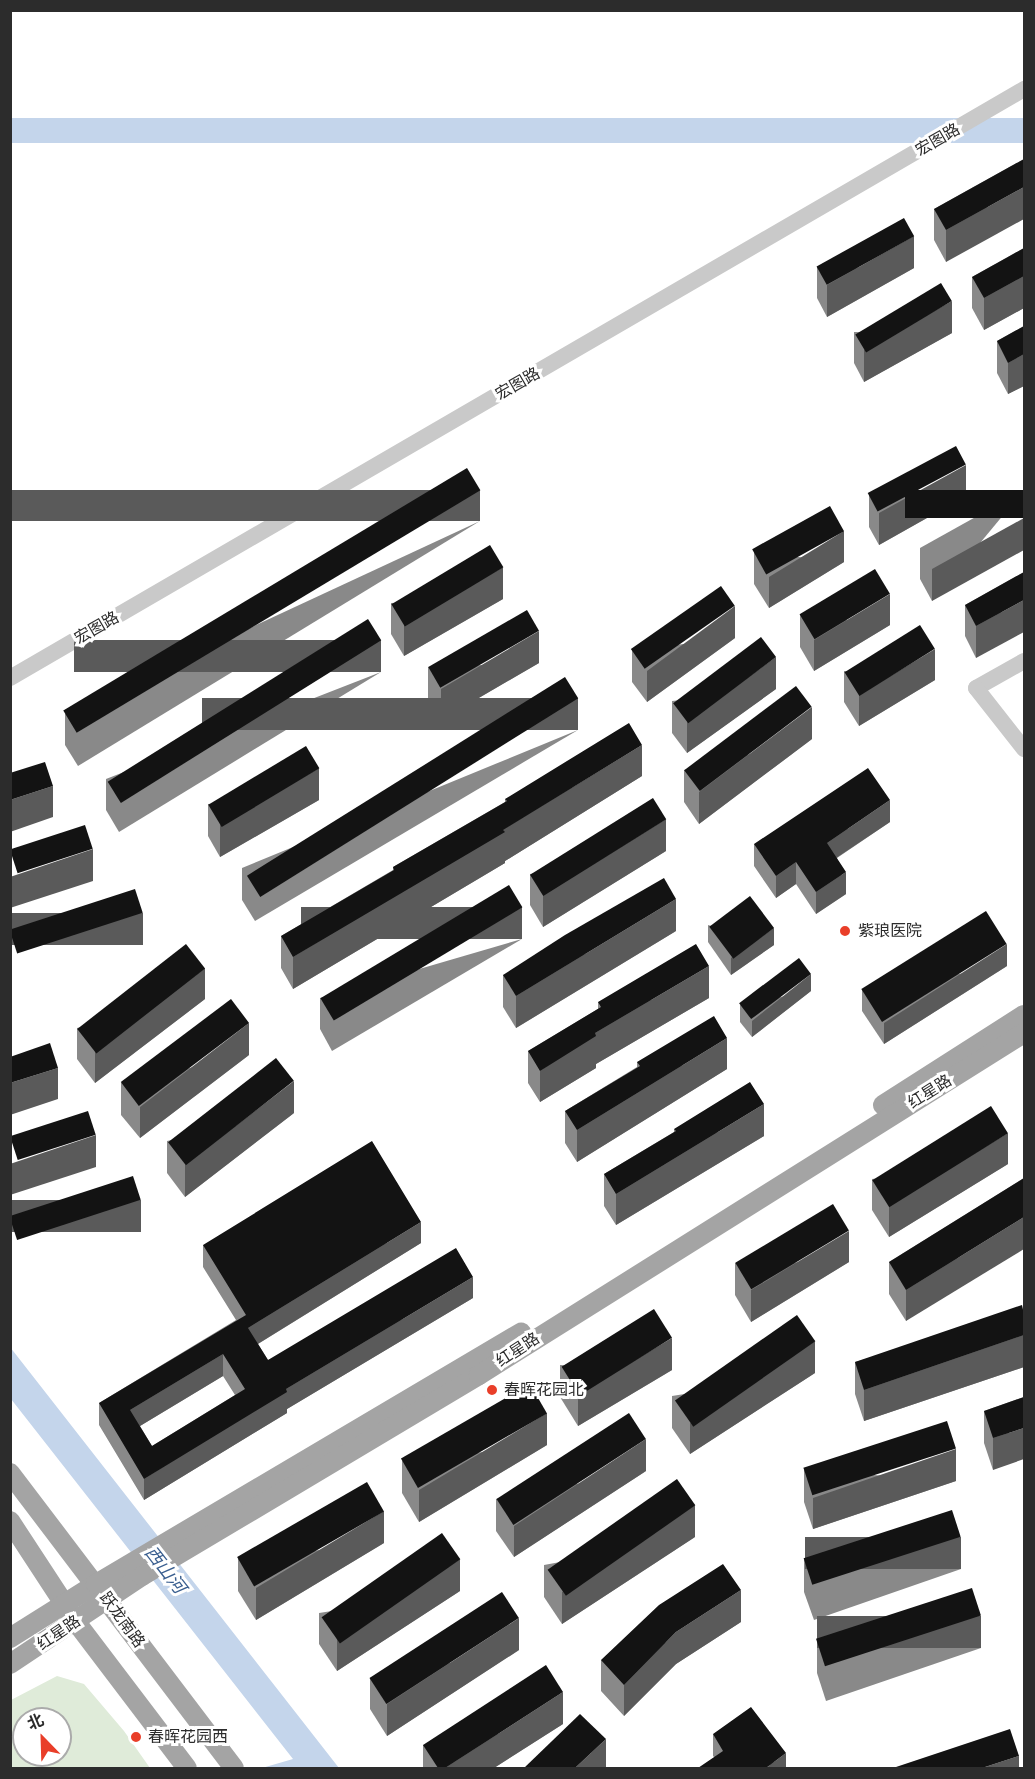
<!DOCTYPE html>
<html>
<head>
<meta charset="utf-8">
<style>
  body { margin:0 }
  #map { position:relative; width:1035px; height:1779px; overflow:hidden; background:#fff; font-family:Roboto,"Noto Sans SC",sans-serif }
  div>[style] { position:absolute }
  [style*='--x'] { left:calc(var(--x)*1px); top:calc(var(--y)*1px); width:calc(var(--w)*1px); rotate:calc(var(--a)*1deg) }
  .green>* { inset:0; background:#dfebd9 }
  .water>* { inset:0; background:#c4d5eb; transform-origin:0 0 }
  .minor>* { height:16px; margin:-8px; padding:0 8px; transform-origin:8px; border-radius:8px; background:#c9c9c9 }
  .major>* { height:20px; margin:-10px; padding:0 10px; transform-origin:10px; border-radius:10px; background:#a4a4a4 }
  .wall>* { inset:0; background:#898989; transform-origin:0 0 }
  .shaded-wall>* { inset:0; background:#5a5a5a; transform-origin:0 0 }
  .building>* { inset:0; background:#131313; transform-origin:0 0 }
  .dots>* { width:16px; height:16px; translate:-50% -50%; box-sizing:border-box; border:3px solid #fff; border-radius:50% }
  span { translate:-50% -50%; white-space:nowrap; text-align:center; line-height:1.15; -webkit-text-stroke:6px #fff; paint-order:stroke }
  .street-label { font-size:16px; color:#2c2c2c }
  .poi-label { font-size:16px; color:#2c2c2c }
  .left { translate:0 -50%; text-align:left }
  .water-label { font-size:18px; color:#395e8f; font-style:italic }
  .frame { position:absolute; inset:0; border:12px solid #2c2c2c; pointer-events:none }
  .north { position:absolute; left:12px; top:1707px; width:60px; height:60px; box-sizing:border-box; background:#fff; border:2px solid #ababab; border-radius:50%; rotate:337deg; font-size:16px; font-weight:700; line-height:24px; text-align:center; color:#2c2c2c }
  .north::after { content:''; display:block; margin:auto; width:21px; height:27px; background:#e93e29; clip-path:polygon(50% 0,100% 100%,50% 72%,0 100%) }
</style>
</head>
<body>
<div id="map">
  <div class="green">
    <i style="clip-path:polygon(evenodd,57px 1676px,84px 1684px,124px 1731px,150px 1768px,11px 1768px,11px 1700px,57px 1676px,24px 1719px,60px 1719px,60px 1755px,24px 1755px,24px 1719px)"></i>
  </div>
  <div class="water">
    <i style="left:1024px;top:118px;width:25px;height:1172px;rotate:90deg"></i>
    <i style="clip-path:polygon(10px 1347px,339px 1768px,262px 1768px,293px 1759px,11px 1399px)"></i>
  </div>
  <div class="minor">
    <i style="--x:1024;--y:661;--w:55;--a:150.6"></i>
    <i style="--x:976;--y:688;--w:78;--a:51.8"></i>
    <i style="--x:10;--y:678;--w:1173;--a:-30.15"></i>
  </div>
  <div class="major">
    <i style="--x:883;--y:1105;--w:167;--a:-32.6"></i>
    <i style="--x:10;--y:1473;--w:370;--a:52.8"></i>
    <i style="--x:10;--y:1521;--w:121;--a:56.8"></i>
    <i style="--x:76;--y:1622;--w:183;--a:52.8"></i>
    <i style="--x:10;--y:1638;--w:102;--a:-32.1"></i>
    <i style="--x:96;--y:1584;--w:494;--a:-30.6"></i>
    <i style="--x:10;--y:1664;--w:159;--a:-33.7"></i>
    <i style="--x:142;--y:1576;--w:392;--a:-30.8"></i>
    <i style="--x:479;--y:1375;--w:643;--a:-32.11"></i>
  </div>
  <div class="wall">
    <i style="clip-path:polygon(1024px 159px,946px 262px,934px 240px,934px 209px)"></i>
    <i style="clip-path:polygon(1024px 248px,1024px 308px,984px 330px,972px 308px,972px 277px)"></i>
    <i style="clip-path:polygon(817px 267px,914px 268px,827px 317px,817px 298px)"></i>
    <i style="clip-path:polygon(1024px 326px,1024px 386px,1008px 394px,997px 373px,997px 341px)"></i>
    <i style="clip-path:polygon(854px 332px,952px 333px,864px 382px,854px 363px)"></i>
    <i style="clip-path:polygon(1024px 490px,932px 601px,920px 579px,920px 548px)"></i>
    <i style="clip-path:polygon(869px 495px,966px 496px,879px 545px,869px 527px)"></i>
    <i style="clip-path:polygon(480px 521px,78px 766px,65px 745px,65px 714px)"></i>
    <i style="clip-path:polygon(754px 552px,844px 562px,769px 608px,754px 584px)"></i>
    <i style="clip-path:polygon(1024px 572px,976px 658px,965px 636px,965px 605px)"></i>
    <i style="clip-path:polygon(503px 599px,404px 656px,391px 634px,391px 603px)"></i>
    <i style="clip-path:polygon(800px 615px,890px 625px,814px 671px,800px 647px)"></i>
    <i style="clip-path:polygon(735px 638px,647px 702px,632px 682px,632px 650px)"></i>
    <i style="clip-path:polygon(539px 663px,441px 720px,428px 699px,428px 667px)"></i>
    <i style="clip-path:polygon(844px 671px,935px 680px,859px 726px,844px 702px)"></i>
    <i style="clip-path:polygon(381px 672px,119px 832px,106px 810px,106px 779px)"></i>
    <i style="clip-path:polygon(776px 689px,687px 753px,672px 733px,672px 701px)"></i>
    <i style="clip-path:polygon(578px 730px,255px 921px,242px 900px,242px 868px)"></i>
    <i style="clip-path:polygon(812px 739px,699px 824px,684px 802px,684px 770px)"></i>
    <i style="clip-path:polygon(642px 776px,505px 861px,505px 863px,293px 989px,281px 968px,281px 936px,393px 870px,393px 867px,505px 802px,505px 799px)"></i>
    <i style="clip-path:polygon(319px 800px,220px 857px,208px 836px,208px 804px)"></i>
    <i style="clip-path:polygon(890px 822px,837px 858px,846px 894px,816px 914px,796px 884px,776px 898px,754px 866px,754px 844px)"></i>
    <i style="clip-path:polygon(666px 851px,543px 927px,530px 905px,530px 874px)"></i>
    <i style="clip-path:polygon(708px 925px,774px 945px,731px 975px,708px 942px)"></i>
    <i style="clip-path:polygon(676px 931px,516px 1028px,503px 1007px,503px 975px)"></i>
    <i style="clip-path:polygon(522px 939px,332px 1051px,320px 1029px,320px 998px)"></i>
    <i style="clip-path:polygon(1007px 966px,884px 1044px,862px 1011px,862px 990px)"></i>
    <i style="clip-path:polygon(811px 991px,752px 1037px,740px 1022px,740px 1005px)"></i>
    <i style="clip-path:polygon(709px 998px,596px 1064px,596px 1068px,540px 1102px,528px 1083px,528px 1051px,598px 1009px,598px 1002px)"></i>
    <i style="clip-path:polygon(205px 999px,95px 1083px,77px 1059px,77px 1028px)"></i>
    <i style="clip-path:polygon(249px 1055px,140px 1138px,121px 1115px,121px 1083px)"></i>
    <i style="clip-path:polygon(637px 1062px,727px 1069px,577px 1162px,565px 1143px,565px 1111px,637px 1067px)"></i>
    <i style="left:1023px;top:1076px;width:1px;height:32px"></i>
    <i style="clip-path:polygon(294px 1113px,185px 1197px,167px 1173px,167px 1141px)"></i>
    <i style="clip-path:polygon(674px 1129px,764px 1136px,616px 1225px,604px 1206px,604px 1174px,674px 1132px)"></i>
    <i style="clip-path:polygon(1008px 1164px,889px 1237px,872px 1210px,872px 1179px)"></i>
    <i style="clip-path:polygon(1024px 1178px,906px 1321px,889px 1294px,889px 1262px)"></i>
    <i style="clip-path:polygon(evenodd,421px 1243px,258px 1344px,268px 1360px,473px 1298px,287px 1409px,287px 1413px,144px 1500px,99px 1425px,99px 1403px,236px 1320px,203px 1267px,203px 1245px,421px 1243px,223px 1376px,235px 1395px,152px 1446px,140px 1426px,223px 1376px)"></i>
    <i style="clip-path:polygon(849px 1262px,751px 1322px,735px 1295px,735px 1263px)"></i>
    <i style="clip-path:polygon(1024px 1314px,1024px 1367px,864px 1421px,855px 1394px,855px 1362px)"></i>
    <i style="clip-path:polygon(560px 1365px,672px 1370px,578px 1426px,560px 1397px)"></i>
    <i style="clip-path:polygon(815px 1373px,690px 1454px,672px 1428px,672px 1396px)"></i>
    <i style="clip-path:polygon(1024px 1397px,993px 1470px,984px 1443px,984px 1411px)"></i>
    <i style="clip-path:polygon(547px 1445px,419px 1522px,402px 1493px,402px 1461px)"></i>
    <i style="clip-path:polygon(804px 1470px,956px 1481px,813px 1529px,804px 1502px)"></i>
    <i style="clip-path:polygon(646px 1471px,514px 1557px,496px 1531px,496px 1499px)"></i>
    <i style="clip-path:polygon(695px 1537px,562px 1624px,544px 1597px,544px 1565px)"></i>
    <i style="clip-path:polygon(384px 1543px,256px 1620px,238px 1591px,238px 1559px)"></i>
    <i style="clip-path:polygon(804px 1560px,961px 1569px,814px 1620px,804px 1592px)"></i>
    <i style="clip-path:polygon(460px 1591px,337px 1671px,319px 1644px,319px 1613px)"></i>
    <i style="clip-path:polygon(741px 1622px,676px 1664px,624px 1716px,601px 1691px,601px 1660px)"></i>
    <i style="clip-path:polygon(817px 1642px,981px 1648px,826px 1701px,817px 1673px)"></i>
    <i style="clip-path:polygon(519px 1650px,387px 1736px,370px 1709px,370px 1678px)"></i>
    <i style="clip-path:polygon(563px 1724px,494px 1768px,423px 1768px,423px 1745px)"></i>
    <i style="clip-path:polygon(713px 1734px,786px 1768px,714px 1757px,713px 1756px)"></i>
  </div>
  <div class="shaded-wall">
    <i style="clip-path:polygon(1024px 187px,1024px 219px,946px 262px,946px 230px)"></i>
    <i style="clip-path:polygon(914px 236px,914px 268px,827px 317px,827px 285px)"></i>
    <i style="clip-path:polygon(1024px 276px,1024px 308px,984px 330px,984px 298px)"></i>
    <i style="clip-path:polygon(952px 301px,952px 333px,864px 382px,864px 350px)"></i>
    <i style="clip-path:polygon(1024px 354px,1024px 386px,1008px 394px,1008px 363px)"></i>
    <i style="clip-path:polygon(966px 465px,966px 496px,879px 545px,879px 513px)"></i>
    <i style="left:480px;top:490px;width:31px;height:471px;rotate:90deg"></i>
    <i style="clip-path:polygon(1024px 518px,1024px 550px,932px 601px,932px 569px)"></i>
    <i style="clip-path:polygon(844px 531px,844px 562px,769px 608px,769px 577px)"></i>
    <i style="clip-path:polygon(503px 567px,503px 599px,404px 656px,404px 624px)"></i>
    <i style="clip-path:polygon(890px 594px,890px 625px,814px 671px,814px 640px)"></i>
    <i style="clip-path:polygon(1024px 600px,1024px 632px,976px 658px,976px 626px)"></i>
    <i style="clip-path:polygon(735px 606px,735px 638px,647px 702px,647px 671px)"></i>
    <i style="clip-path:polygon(539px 631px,539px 663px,441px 720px,441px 689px)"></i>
    <i style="left:381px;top:640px;width:32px;height:307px;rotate:90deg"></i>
    <i style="clip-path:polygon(935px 649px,935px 680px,859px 726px,859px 695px)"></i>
    <i style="clip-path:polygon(776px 657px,776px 689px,687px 753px,687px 721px)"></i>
    <i style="left:578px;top:698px;width:32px;height:376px;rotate:90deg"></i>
    <i style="clip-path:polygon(812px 707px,812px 739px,699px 824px,699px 792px)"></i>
    <i style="clip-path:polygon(642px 745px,642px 776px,505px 861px,505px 863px,293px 989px,293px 957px)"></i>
    <i style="clip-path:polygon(319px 768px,319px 800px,220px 857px,220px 825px)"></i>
    <i style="clip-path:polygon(53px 786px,53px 817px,10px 832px,10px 800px)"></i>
    <i style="clip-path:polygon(890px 800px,890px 822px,827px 864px,827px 843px)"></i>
    <i style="clip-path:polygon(666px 819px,666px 851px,543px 927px,543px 895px)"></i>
    <i style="clip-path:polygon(93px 849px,93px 881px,10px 908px,10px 877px)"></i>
    <i style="clip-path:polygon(796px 862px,796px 884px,776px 898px,776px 876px)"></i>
    <i style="clip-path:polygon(846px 872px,846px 894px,816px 914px,816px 892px)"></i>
    <i style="clip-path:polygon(676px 899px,676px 931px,516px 1028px,516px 996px)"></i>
    <i style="left:522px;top:907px;width:32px;height:221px;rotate:90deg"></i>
    <i style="left:143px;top:913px;width:32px;height:140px;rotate:90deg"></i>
    <i style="clip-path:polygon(774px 928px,774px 945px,731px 975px,731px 958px)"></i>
    <i style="clip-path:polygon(1007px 944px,1007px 966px,884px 1044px,884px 1023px)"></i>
    <i style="clip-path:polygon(709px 966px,709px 998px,596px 1064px,596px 1068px,540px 1102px,540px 1071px,595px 1033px)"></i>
    <i style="clip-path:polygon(205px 968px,205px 999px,95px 1083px,95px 1051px)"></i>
    <i style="clip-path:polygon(811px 974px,811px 991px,752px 1037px,752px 1021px)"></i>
    <i style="clip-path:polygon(249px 1023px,249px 1055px,140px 1138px,140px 1107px)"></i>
    <i style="clip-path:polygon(727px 1038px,727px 1069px,577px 1162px,577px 1130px)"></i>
    <i style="clip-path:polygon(58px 1068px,58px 1099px,10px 1115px,10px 1083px)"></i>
    <i style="clip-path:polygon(294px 1081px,294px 1113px,185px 1197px,185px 1165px)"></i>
    <i style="clip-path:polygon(764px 1104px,764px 1136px,616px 1225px,616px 1194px)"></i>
    <i style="clip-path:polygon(1008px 1133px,1008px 1164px,889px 1237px,889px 1205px)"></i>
    <i style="clip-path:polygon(96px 1135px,96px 1167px,10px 1195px,10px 1164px)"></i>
    <i style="left:141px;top:1200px;width:32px;height:138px;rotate:90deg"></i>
    <i style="clip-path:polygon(1024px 1217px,1024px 1249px,906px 1321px,906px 1290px)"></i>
    <i style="clip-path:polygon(421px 1222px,421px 1243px,248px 1350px,248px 1328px)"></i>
    <i style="clip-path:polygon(849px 1231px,849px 1262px,751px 1322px,751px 1290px)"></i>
    <i style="clip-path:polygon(473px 1277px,473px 1298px,287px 1409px,287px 1413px,144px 1500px,144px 1479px,286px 1389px)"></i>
    <i style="clip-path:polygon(1024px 1335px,1024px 1367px,864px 1421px,864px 1390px)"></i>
    <i style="clip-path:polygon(672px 1338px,672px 1370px,578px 1426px,578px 1394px)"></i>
    <i style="clip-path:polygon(815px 1341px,815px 1373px,690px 1454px,690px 1423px)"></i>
    <i style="clip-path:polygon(223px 1354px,223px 1376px,130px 1432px,130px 1410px)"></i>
    <i style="clip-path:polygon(547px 1413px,547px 1445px,419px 1522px,419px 1490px)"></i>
    <i style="clip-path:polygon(1024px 1428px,1024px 1459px,993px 1470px,993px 1438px)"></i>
    <i style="clip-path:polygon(646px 1439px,646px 1471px,514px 1557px,514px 1526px)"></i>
    <i style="clip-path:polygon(956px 1449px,956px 1481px,813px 1529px,813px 1498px)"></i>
    <i style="clip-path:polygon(695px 1505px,695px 1537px,562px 1624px,562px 1592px)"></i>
    <i style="clip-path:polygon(384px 1511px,384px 1543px,256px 1620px,256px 1588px)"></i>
    <i style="left:961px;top:1537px;width:32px;height:156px;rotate:90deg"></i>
    <i style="clip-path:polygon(460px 1559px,460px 1591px,337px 1671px,337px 1639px)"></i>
    <i style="clip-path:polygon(741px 1590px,741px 1622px,676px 1664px,624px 1716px,624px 1685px,676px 1632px)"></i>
    <i style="left:981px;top:1616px;width:32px;height:164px;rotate:90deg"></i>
    <i style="clip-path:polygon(519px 1618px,519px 1650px,387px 1736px,387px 1704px)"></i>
    <i style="clip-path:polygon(563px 1692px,563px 1724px,494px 1768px,445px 1768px)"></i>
    <i style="clip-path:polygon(606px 1739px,606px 1768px,575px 1768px)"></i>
    <i style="clip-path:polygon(786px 1753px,786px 1768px,766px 1768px)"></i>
    <i style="clip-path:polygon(1019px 1756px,1019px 1768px,982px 1768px)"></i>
  </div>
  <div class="building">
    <i style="clip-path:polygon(1024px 159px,1024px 187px,946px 230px,934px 209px)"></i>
    <i style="left:904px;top:218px;width:21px;height:100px;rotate:61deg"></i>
    <i style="clip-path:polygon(1024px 248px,1024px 276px,984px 298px,972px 277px)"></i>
    <i style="left:941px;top:283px;width:21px;height:100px;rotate:59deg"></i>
    <i style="clip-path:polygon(1024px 326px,1024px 354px,1008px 363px,997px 341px)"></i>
    <i style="left:956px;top:446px;width:21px;height:100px;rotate:62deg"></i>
    <i style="left:467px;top:468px;width:26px;height:471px;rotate:59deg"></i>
    <i style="left:1024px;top:490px;width:28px;height:119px;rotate:90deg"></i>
    <i style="left:830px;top:506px;width:29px;height:89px;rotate:61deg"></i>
    <i style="left:490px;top:545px;width:26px;height:115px;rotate:59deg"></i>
    <i style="left:875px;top:569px;width:29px;height:88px;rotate:59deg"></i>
    <i style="clip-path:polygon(1024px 572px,1024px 600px,976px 626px,965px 605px)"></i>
    <i style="left:721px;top:586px;width:24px;height:110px;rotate:55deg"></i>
    <i style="left:527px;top:610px;width:24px;height:114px;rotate:60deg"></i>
    <i style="left:368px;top:619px;width:25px;height:307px;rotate:58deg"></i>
    <i style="left:920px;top:625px;width:28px;height:89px;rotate:58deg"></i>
    <i style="left:761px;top:637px;width:25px;height:110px;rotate:53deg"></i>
    <i style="left:565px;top:677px;width:25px;height:375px;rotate:58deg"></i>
    <i style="left:796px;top:686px;width:26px;height:140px;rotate:53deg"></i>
    <i style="clip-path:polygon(629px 723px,642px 745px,503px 830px,505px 832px,293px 957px,281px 936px,394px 870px,393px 867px,507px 801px,505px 799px)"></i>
    <i style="left:306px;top:746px;width:26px;height:114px;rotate:59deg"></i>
    <i style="clip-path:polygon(45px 762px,53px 786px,10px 800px,10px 773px)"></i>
    <i style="clip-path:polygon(868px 768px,890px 800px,827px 843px,846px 872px,816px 892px,796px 862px,776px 876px,754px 844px)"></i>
    <i style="left:653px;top:798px;width:25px;height:145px;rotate:58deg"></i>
    <i style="left:85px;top:825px;width:25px;height:79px;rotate:72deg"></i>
    <i style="clip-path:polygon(664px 878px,676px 899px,516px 996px,503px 975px,565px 935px)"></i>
    <i style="left:509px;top:885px;width:26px;height:220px;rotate:59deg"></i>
    <i style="left:135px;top:889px;width:25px;height:132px;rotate:72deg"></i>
    <i style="left:750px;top:896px;width:40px;height:51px;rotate:53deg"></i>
    <i style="left:986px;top:911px;width:39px;height:147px;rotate:58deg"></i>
    <i style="left:186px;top:944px;width:31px;height:138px;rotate:52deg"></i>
    <i style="clip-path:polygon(696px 944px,709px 966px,595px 1033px,596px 1036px,540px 1071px,528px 1051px,601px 1007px,598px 1002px)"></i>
    <i style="left:799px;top:958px;width:20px;height:75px;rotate:53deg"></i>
    <i style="left:231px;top:999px;width:30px;height:138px;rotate:53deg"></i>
    <i style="clip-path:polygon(714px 1016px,727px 1038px,577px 1130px,565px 1111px,640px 1066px,637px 1062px)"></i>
    <i style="clip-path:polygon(50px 1043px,58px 1068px,10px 1083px,10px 1057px)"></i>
    <i style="left:276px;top:1058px;width:29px;height:137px;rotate:52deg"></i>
    <i style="clip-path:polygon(750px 1082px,764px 1104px,616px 1194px,604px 1174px,676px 1131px,674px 1129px)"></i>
    <i style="left:991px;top:1106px;width:32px;height:140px;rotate:58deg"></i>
    <i style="left:88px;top:1111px;width:25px;height:82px;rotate:72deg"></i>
    <i style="clip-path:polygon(evenodd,372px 1141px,421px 1222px,248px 1328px,268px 1360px,456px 1248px,473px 1277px,286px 1389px,287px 1392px,144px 1479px,99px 1403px,246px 1315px,203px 1245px,372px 1141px,223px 1354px,245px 1389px,152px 1446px,130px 1410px,223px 1354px)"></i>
    <i style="left:133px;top:1176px;width:25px;height:130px;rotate:72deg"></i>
    <i style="clip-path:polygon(1024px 1178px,1024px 1217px,906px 1290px,889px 1262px)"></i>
    <i style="left:833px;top:1204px;width:31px;height:114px;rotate:59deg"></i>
    <i style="clip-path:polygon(1022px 1305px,1024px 1314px,1024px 1335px,864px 1390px,855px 1362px)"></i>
    <i style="left:654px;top:1309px;width:34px;height:109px;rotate:58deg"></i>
    <i style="left:797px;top:1315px;width:32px;height:149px;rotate:55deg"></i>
    <i style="left:530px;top:1384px;width:34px;height:149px;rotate:60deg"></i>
    <i style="clip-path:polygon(1024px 1397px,1024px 1428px,993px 1438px,984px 1411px)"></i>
    <i style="left:629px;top:1413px;width:31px;height:158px;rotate:57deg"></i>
    <i style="left:947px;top:1421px;width:29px;height:151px;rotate:72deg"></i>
    <i style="left:677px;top:1479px;width:32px;height:158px;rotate:55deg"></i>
    <i style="left:367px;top:1482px;width:34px;height:150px;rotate:60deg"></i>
    <i style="left:952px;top:1510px;width:28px;height:156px;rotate:72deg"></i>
    <i style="left:442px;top:1533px;width:32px;height:147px;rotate:55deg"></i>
    <i style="clip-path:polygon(723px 1564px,741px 1590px,676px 1632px,624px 1685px,601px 1660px,659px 1605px)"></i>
    <i style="left:972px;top:1588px;width:29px;height:164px;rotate:72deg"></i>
    <i style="left:502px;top:1592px;width:31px;height:158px;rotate:57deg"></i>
    <i style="clip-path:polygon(546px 1665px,563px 1692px,445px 1768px,438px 1768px,423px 1745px)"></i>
    <i style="clip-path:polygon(751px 1707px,786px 1753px,766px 1768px,698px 1768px,723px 1751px,713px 1734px)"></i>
    <i style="clip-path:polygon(580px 1714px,606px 1739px,575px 1768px,524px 1768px)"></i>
    <i style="clip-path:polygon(1010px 1729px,1019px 1756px,982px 1768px,893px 1768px)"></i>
  </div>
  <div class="dots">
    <i style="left:845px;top:931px;background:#e93e29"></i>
    <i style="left:492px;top:1390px;background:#e93e29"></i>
    <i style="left:136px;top:1737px;background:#e93e29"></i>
  </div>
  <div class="street-label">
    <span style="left:938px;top:140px;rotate:-30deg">宏图路</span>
    <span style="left:518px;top:384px;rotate:-30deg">宏图路</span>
    <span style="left:97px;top:628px;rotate:-30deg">宏图路</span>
    <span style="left:930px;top:1092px;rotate:-32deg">红星路</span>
    <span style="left:518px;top:1350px;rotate:-33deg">红星路</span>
    <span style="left:122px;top:1620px;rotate:54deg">跃龙南路</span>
    <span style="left:59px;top:1633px;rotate:-34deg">红星路</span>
  </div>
  <div class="poi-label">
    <span class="left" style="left:858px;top:931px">紫琅医院</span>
    <span class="left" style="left:504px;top:1390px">春晖花园北</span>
    <span class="left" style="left:148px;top:1737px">春晖花园西</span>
  </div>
  <div class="water-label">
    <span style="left:165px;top:1570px;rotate:52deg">西山河</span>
  </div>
  <div class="frame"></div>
  <div class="north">北</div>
</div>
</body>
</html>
